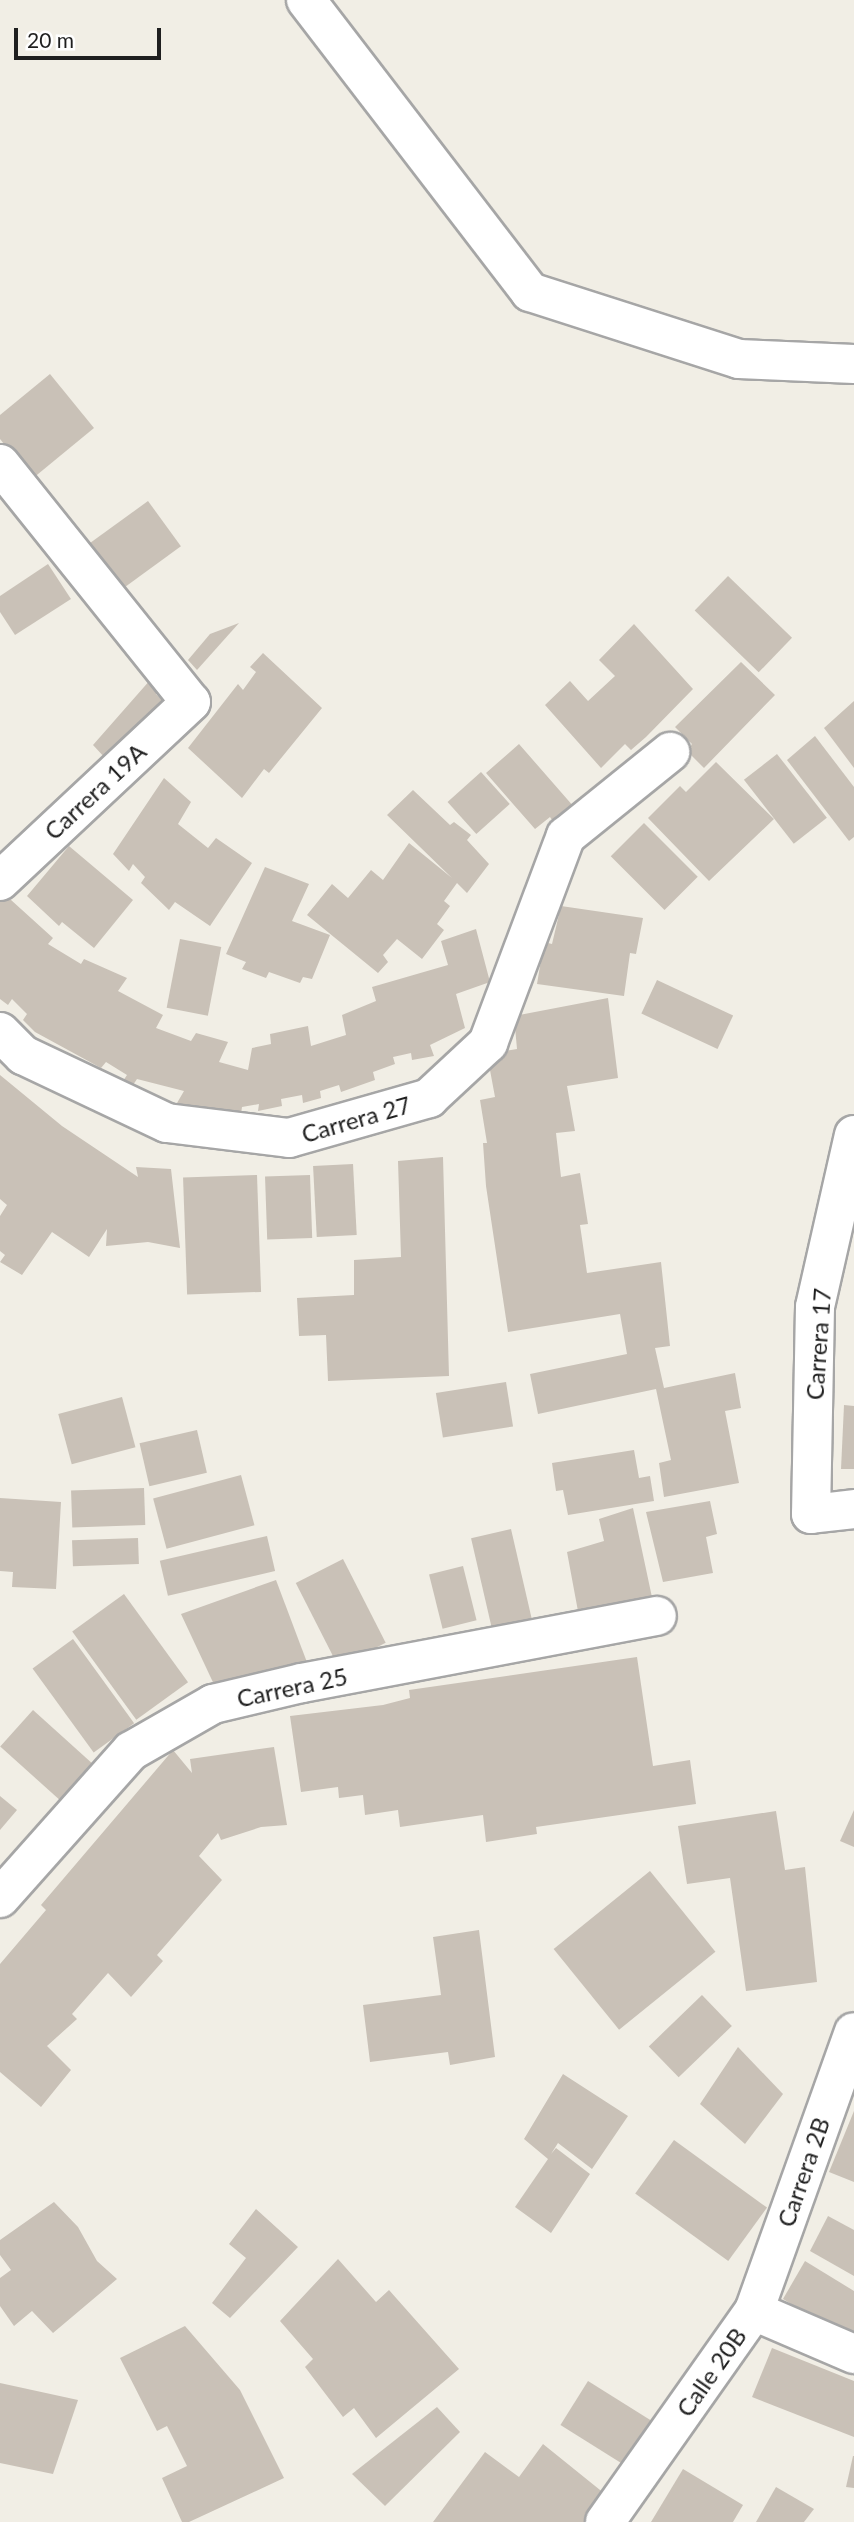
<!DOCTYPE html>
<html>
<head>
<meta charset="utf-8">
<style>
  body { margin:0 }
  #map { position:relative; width:854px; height:2522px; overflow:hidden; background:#f1eee5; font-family:Lato,sans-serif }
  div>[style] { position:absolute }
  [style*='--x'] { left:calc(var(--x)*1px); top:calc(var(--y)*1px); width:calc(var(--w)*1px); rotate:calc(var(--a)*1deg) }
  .building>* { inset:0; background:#c9c1b7; transform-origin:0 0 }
  .roads { filter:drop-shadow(2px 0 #a6a6a6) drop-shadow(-2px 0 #a6a6a6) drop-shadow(0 2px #a6a6a6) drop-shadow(0 -2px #a6a6a6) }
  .minor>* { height:38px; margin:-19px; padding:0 19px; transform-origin:19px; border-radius:19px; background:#fff }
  span { translate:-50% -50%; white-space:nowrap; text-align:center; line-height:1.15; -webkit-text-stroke:6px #fff; paint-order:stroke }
  .street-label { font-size:24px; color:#1f1f1f }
  .scale { position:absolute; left:14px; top:28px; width:147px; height:32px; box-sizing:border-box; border:4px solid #1f1f1f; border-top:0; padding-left:9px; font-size:21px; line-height:24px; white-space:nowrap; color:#1f1f1f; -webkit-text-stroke:5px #fff; paint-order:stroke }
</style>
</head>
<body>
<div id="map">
  <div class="building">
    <i style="clip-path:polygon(50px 374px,94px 428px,32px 479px,0 439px,0 415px)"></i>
    <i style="left:148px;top:501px;width:56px;height:81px;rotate:54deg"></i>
    <i style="clip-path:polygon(48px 564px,71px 599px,15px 635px,0 612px,0 596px)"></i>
    <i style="left:728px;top:576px;width:89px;height:48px;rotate:44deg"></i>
    <i style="clip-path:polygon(239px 623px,197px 670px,188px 660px,210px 634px)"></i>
    <i style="clip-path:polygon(634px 624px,693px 689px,646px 737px,631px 750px,625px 744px,601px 768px,545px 705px,570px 681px,588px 701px,615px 676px,599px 660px)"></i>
    <i style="clip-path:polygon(263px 653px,322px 708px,269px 773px,264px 769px,242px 798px,188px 748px,238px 684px,243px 690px,256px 672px,250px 667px)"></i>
    <i style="clip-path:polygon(741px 662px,775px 695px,704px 768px,687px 751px,692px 744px,675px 727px)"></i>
    <i style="clip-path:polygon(151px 679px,161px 689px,156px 694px,166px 705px,106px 759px,93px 745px)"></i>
    <i style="clip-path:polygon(854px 701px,854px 768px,824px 728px)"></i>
    <i style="clip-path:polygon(815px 736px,854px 787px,854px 837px,849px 841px,787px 760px)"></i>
    <i style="clip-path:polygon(519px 744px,574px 807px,554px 823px,550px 817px,535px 829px,486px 773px)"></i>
    <i style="left:777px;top:754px;width:81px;height:42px;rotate:52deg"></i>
    <i style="clip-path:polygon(716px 762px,774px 819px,709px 881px,648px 818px,680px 786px,686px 792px)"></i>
    <i style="left:481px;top:772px;width:43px;height:45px;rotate:48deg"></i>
    <i style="clip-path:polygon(164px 778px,191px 802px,178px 824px,208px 848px,216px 838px,252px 863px,210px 926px,175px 902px,169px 910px,141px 883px,145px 877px,133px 864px,129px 871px,113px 854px)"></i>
    <i style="clip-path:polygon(413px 790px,450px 825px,454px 822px,471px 835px,467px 840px,489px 864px,467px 893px,457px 883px,444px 901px,450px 906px,437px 924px,444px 930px,422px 959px,397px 939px,383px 955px,388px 962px,378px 973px,307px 915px,332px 884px,348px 898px,371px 870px,383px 880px,409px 843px,452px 878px,387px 815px)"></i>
    <i style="left:644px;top:823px;width:76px;height:47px;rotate:45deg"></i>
    <i style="clip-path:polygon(69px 846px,133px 900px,94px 948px,62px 922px,59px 926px,27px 896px)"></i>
    <i style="clip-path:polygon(265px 867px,309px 884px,292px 921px,330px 935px,312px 979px,303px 977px,300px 983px,269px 972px,266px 978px,242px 969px,246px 962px,226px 954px)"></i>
    <i style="clip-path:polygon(0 890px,53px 938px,48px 944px,81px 964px,84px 959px,127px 978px,118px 991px,163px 1015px,156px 1028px,191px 1041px,196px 1033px,228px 1042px,219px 1062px,248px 1070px,252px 1048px,271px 1044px,270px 1034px,308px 1026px,311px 1046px,346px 1035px,342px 1015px,376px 1001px,372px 987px,448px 965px,441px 941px,476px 929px,490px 982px,456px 994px,465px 1028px,430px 1045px,434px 1056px,412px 1060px,411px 1053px,393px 1057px,395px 1064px,373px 1072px,375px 1080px,341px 1092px,339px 1085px,320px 1091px,321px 1098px,303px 1103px,302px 1095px,281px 1099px,282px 1106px,258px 1111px,259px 1104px,242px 1107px,240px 1121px,177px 1103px,184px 1091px,137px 1079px,133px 1085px,123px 1081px,127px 1075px,106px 1062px,101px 1068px,35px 1032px,23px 1020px,27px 1014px,12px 999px,8px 1005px,0 999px)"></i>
    <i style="clip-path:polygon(561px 906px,643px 918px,636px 954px,630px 953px,624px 996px,537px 984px,544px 942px,552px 944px)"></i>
    <i style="left:180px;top:939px;width:42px;height:70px;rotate:11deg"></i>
    <i style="left:657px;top:980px;width:84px;height:37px;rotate:25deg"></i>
    <i style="clip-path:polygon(608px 998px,618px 1078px,567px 1086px,575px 1131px,556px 1133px,561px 1177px,580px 1173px,588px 1224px,580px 1225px,587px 1273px,661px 1262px,670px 1346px,655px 1348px,664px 1388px,735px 1373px,741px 1408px,725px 1411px,739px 1483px,664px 1497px,659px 1463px,671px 1460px,656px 1389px,538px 1414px,530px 1374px,627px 1354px,620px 1314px,508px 1332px,486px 1186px,483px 1143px,487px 1143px,480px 1100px,495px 1097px,487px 1054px,517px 1049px,514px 1016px)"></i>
    <i style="clip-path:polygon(0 1075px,62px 1126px,138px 1177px,136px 1167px,171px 1169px,180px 1248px,148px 1242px,106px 1246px,107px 1229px,89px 1257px,52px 1232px,22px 1275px,0 1262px,5px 1255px,0 1251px,0 1216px,7px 1205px,0 1199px)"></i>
    <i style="clip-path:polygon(443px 1157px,449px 1376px,328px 1381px,326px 1335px,299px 1336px,297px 1298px,354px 1295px,354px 1260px,401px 1257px,398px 1161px)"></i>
    <i style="left:353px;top:1164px;width:71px;height:40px;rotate:87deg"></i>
    <i style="left:257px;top:1175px;width:117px;height:74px;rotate:88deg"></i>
    <i style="left:310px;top:1175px;width:63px;height:45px;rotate:88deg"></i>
    <i style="left:506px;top:1382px;width:45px;height:71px;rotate:81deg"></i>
    <i style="left:122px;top:1397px;width:52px;height:66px;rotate:75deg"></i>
    <i style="clip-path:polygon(844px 1405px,854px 1406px,854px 1469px,841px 1469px)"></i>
    <i style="left:197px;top:1430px;width:44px;height:59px;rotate:77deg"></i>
    <i style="clip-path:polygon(634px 1450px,639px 1478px,650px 1476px,654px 1501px,568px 1515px,563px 1490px,556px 1491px,552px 1463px)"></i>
    <i style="left:241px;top:1475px;width:52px;height:91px;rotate:75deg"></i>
    <i style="left:144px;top:1488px;width:37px;height:73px;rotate:88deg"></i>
    <i style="clip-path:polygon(0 1498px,61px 1502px,56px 1589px,12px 1587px,13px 1572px,0 1571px)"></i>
    <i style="clip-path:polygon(710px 1501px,717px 1534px,706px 1537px,713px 1573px,663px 1582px,646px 1512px)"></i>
    <i style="clip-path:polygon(633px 1508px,653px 1602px,580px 1622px,567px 1552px,604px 1541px,599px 1519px)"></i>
    <i style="left:511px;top:1529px;width:97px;height:41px;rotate:77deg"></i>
    <i style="left:267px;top:1536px;width:36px;height:110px;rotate:77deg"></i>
    <i style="left:138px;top:1538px;width:26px;height:66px;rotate:88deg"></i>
    <i style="left:343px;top:1559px;width:94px;height:53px;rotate:63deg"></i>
    <i style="left:463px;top:1566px;width:56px;height:35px;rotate:76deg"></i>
    <i style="clip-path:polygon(276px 1580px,311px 1673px,218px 1693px,181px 1614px)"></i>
    <i style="left:124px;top:1594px;width:109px;height:64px;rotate:54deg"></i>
    <i style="left:73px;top:1639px;width:104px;height:50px;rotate:54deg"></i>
    <i style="clip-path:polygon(637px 1657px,653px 1766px,690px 1760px,696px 1804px,536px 1827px,537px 1834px,486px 1842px,483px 1815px,400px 1827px,398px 1810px,365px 1815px,363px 1795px,339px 1798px,338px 1787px,301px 1792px,290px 1716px,383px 1705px,410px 1698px,409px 1690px)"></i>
    <i style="left:33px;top:1710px;width:88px;height:49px;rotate:42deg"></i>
    <i style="clip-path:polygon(274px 1747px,287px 1825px,261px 1827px,221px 1840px,218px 1833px,199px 1856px,222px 1880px,157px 1955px,163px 1961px,131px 1997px,108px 1973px,72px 2014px,77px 2019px,47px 2046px,71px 2070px,41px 2107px,0 2072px,0 1964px,46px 1910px,41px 1905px,173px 1750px,192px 1773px,190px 1759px)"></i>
    <i style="clip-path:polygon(0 1796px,17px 1810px,0 1830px)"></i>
    <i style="clip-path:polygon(854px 1810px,854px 1847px,840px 1841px)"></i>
    <i style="clip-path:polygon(776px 1811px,785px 1870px,805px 1867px,817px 1982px,746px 1991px,730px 1878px,687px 1884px,678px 1826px)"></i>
    <i style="left:650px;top:1871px;width:104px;height:124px;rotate:51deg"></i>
    <i style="clip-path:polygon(479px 1930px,495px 2057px,450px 2065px,448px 2052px,370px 2062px,363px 2005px,441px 1995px,433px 1937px)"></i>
    <i style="left:702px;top:1995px;width:43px;height:74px;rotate:46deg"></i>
    <i style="clip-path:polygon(738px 2047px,783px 2094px,745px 2144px,700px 2104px)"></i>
    <i style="clip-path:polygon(563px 2074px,628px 2116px,592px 2169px,558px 2143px,551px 2154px,556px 2148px,590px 2174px,551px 2233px,515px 2207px,548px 2159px,524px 2139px)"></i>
    <i style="clip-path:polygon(854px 2111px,854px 2182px,829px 2172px)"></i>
    <i style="left:674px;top:2140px;width:115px;height:66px;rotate:36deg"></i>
    <i style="clip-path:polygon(54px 2202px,78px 2227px,97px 2261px,117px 2279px,53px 2333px,32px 2311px,14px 2326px,0 2306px,0 2278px,11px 2270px,0 2255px,0 2240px)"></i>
    <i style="clip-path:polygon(256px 2209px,298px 2247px,230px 2318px,212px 2303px,246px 2258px,229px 2244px)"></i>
    <i style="clip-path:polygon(828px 2216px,854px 2230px,854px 2276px,810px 2251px)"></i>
    <i style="clip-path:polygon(338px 2259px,376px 2302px,389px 2290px,459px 2369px,376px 2438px,354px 2408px,343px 2417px,305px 2367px,313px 2359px,280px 2321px)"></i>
    <i style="clip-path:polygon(805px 2261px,854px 2291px,854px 2343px,783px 2299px)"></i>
    <i style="clip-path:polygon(185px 2326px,240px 2390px,284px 2478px,189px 2522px,182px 2522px,162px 2478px,187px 2466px,167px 2426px,157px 2431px,120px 2358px)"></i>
    <i style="clip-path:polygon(772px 2348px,854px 2381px,854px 2437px,752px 2397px)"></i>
    <i style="left:588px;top:2381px;width:88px;height:52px;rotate:32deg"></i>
    <i style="clip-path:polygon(0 2383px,78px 2400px,53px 2474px,0 2463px)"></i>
    <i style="clip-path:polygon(437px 2407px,460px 2432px,385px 2506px,352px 2474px)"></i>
    <i style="clip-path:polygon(543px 2444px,605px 2494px,586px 2522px,433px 2522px,485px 2452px,519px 2477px)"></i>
    <i style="clip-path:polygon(853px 2456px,854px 2456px,854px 2488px,846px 2487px)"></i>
    <i style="clip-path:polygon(683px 2469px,743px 2505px,733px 2522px,651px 2522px)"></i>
    <i style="clip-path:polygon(776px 2487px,814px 2509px,804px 2522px,756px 2522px)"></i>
  </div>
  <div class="roads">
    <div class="minor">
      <i style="--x:306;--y:0;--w:368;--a:52.5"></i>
      <i style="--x:530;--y:292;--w:219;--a:17.8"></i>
      <i style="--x:739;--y:359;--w:115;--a:2.5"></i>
      <i style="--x:0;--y:464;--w:305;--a:51.3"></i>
      <i style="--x:191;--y:702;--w:262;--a:136.9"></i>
      <i style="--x:0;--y:1032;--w:33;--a:45"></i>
      <i style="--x:23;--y:1055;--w:159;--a:25.3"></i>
      <i style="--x:167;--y:1123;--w:123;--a:7"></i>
      <i style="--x:289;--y:1138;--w:146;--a:-15.9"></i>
      <i style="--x:429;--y:1098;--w:81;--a:-43"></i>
      <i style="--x:488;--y:1043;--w:221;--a:-69.4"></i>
      <i style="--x:566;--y:836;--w:134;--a:-38.9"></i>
      <i style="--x:854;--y:1135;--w:176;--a:102.8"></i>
      <i style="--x:815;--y:1307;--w:207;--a:91.1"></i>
      <i style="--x:811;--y:1514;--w:43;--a:-6.6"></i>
      <i style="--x:0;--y:1898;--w:197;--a:-48.3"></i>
      <i style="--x:131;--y:1751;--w:95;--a:-29.8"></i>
      <i style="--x:213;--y:1704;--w:91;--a:-13.3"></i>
      <i style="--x:302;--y:1683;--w:361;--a:-10.7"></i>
      <i style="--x:754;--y:2311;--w:109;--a:23.3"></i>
      <i style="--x:605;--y:2522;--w:258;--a:-54.8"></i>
      <i style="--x:754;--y:2311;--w:296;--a:-70.3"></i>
    </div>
  </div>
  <div class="street-label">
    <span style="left:95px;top:791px;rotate:-43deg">Carrera 19A</span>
    <span style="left:356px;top:1119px;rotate:-16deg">Carrera 27</span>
    <span style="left:818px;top:1344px;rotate:-86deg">Carrera 17</span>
    <span style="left:292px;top:1687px;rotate:-12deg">Carrera 25</span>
    <span style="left:803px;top:2172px;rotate:-71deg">Carrera 2B</span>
    <span style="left:711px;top:2372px;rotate:-55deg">Calle 20B</span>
  </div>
  <div class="scale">20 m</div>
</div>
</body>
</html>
